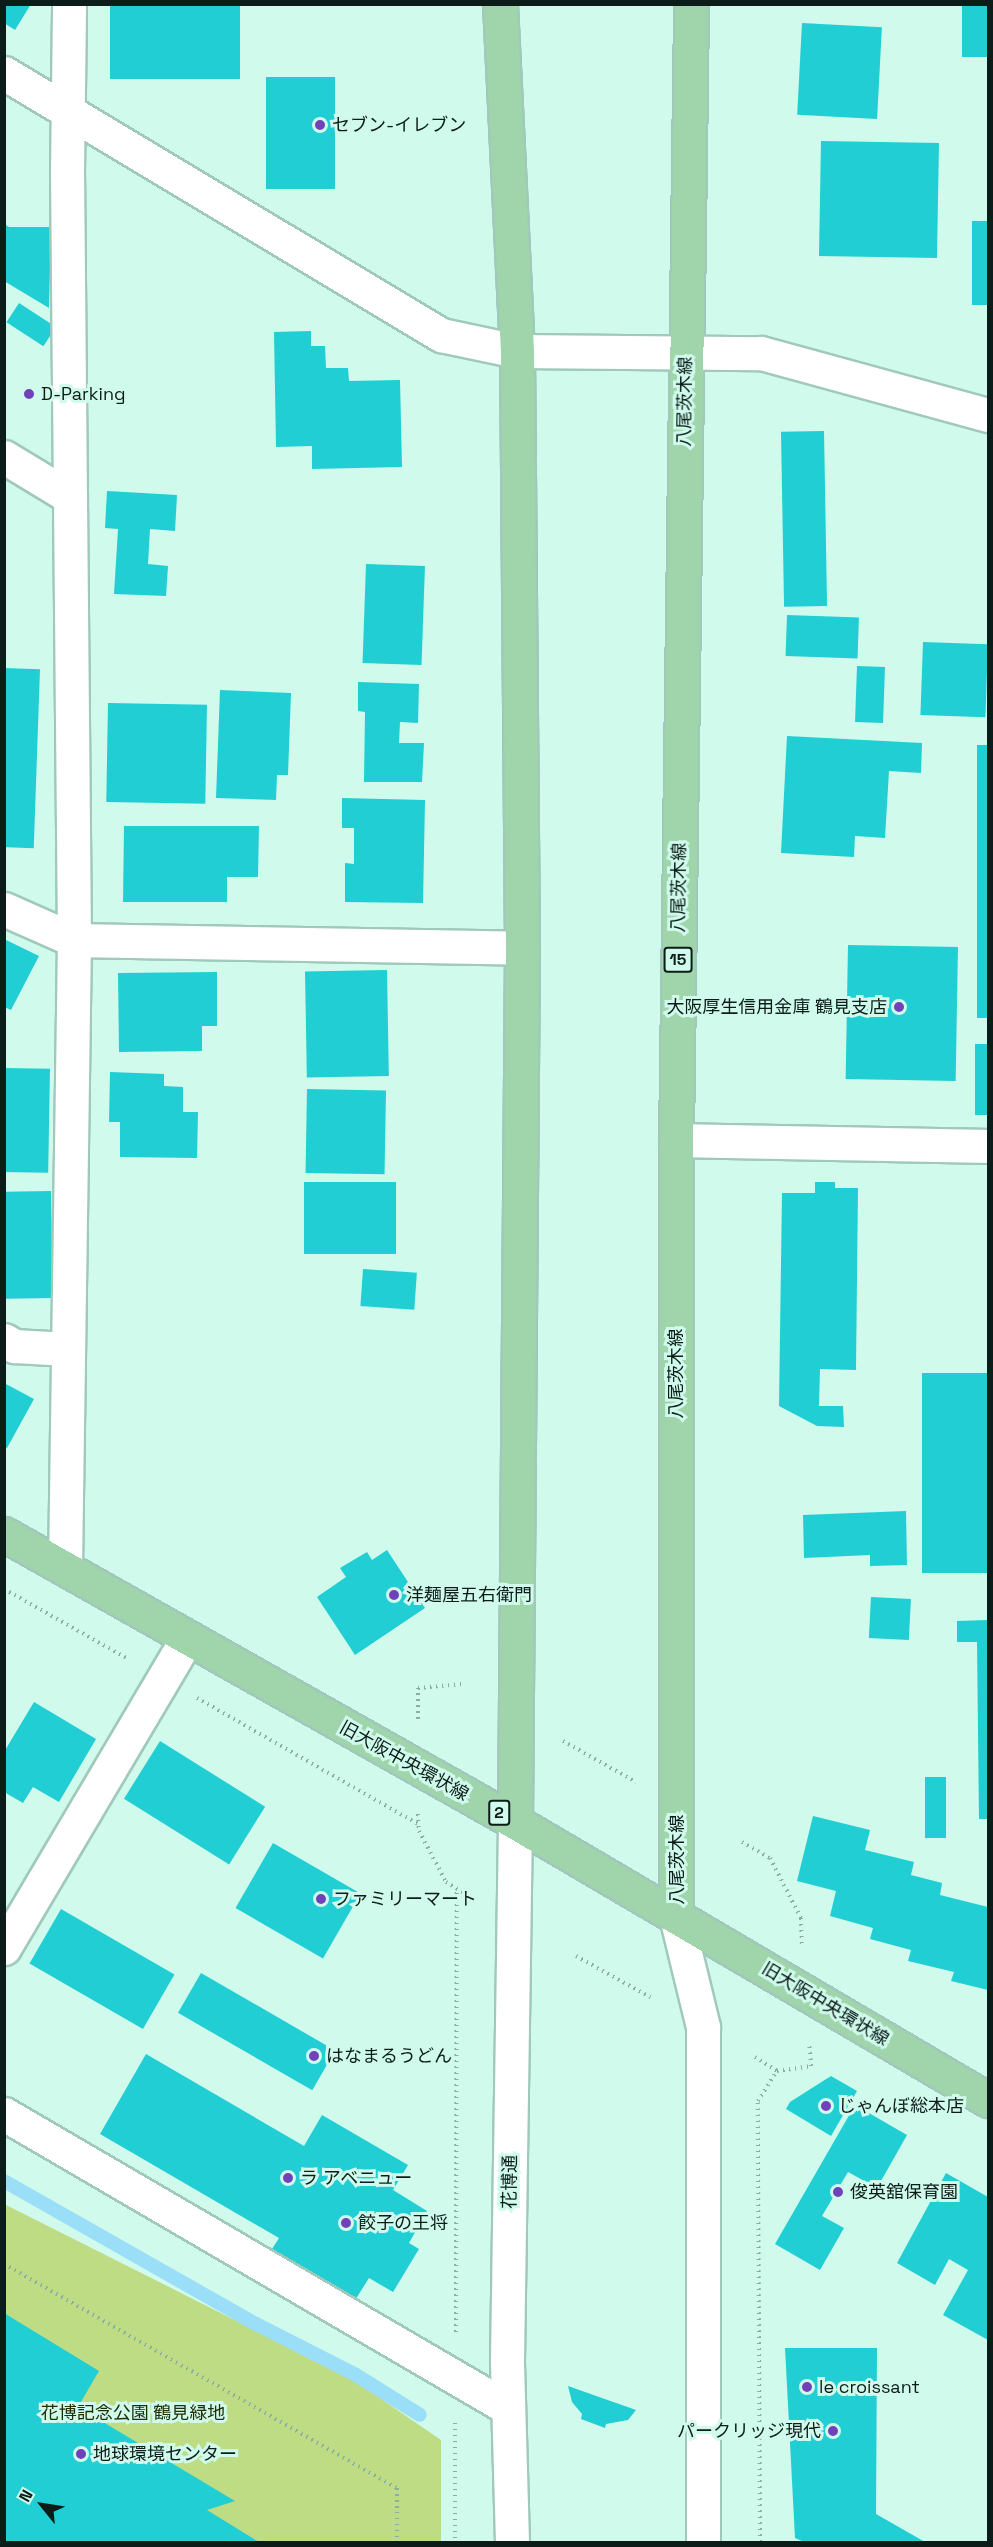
<!DOCTYPE html>
<html>
<head>
<meta charset="utf-8">
<style>
  body { margin:0 }
  #map { position:relative; width:993px; height:2547px; overflow:hidden; background:#cffaec; font-family:"Space Grotesk","Noto Sans JP",sans-serif }
  div>[style] { position:absolute }
  [style*='--x'] { left:calc(var(--x)*1px); top:calc(var(--y)*1px); width:calc(var(--w)*1px); rotate:calc(var(--a)*1deg) }
  .green>* { inset:0; background:#bddc84 }
  .stream>* { height:14px; margin:-7px; padding:0 7px; transform-origin:7px; border-radius:7px; background:#9adef7 }
  .building>* { inset:0; background:#21ced3; transform-origin:0 0 }
  .path>* { height:4px; margin-top:-2px; transform-origin:0; background:repeating-linear-gradient(90deg,#8bada2 0 1.5px,transparent 0 6px) }
  .roads { filter:drop-shadow(2px 0 #a0c9bc) drop-shadow(-2px 0 #a0c9bc) drop-shadow(0 2px #a0c9bc) drop-shadow(0 -2px #a0c9bc) }
  .minor>* { height:33px; margin:-16.5px; padding:0 16.5px; transform-origin:16.5px; border-radius:16.5px; background:#fff }
  .major>* { height:33px; margin:-16.5px; padding:0 16.5px; transform-origin:16.5px; border-radius:16.5px; background:#a0d4ab }
  .dots>* { width:16px; height:16px; translate:-50% -50%; box-sizing:border-box; border:3px solid #cffaec; border-radius:50% }
  span { translate:-50% -50%; white-space:nowrap; text-align:center; line-height:1.15; -webkit-text-stroke:6px #cffaec; paint-order:stroke }
  .shield-label span { padding:2px 4px; background:#cffaec; border:2px solid; border-radius:4px; -webkit-text-stroke-width:0 }
  .shield-label { font-size:16px; color:#0c1c18; font-weight:700 }
  .poi-label { font-size:18px; color:#0c1c18 }
  .left { translate:0 -50%; text-align:left }
  .right { translate:-100% -50%; text-align:right }
  .street-label { font-size:18px; color:#0c1c18 }
  .park-label { font-size:18px; color:#222e06 }
  .frame { position:absolute; inset:0; border:6px solid #0c1c18; pointer-events:none }
  .north { position:absolute; left:12px; top:2475px; width:60px; height:60px; -webkit-text-stroke:4px #cffaec; paint-order:stroke; rotate:300deg; font-size:16px; font-weight:700; line-height:24px; text-align:center; color:#0c1c18 }
  .north::after { content:''; display:block; margin:auto; width:21px; height:27px; background:#0c1c18; clip-path:polygon(50% 0,100% 100%,50% 72%,0 100%) }
</style>
</head>
<body>
<div id="map">
  <div class="green">
    <i style="clip-path:polygon(4px 2204px,352px 2379px,441px 2440px,441px 2542px,5px 2542px)"></i>
  </div>
  <div class="stream">
    <i style="--x:4;--y:2181;--w:290;--a:29.6"></i>
    <i style="--x:256;--y:2324;--w:112;--a:27"></i>
    <i style="--x:356;--y:2375;--w:75;--a:32"></i>
  </div>
  <div class="building">
    <i style="clip-path:polygon(4px 4px,31px 4px,15px 30px,4px 23px)"></i>
    <i style="left:110px;top:4px;width:130px;height:75px"></i>
    <i style="left:962px;top:4px;width:26px;height:53px"></i>
    <i style="left:802px;top:23px;width:80px;height:92px;rotate:3deg"></i>
    <i style="left:335px;top:77px;width:112px;height:69px;rotate:90deg"></i>
    <i style="left:821px;top:141px;width:118px;height:115px;rotate:1deg"></i>
    <i style="left:972px;top:221px;width:16px;height:84px"></i>
    <i style="clip-path:polygon(4px 224px,9px 227px,51px 227px,49px 308px,4px 281px)"></i>
    <i style="left:19px;top:303px;width:44px;height:23px;rotate:33deg"></i>
    <i style="clip-path:polygon(311px 331px,311px 346px,325px 346px,326px 368px,348px 368px,349px 381px,400px 380px,402px 467px,312px 469px,312px 446px,276px 447px,274px 332px)"></i>
    <i style="left:824px;top:431px;width:175px;height:43px;rotate:89deg"></i>
    <i style="clip-path:polygon(107px 491px,177px 495px,175px 531px,150px 529px,148px 564px,168px 566px,166px 596px,114px 594px,118px 529px,105px 528px)"></i>
    <i style="left:366px;top:564px;width:59px;height:99px;rotate:2deg"></i>
    <i style="left:787px;top:615px;width:72px;height:41px;rotate:2deg"></i>
    <i style="left:923px;top:642px;width:65px;height:73px;rotate:2deg"></i>
    <i style="left:857px;top:666px;width:28px;height:56px;rotate:2deg"></i>
    <i style="left:4px;top:668px;width:36px;height:179px;rotate:2deg"></i>
    <i style="clip-path:polygon(358px 682px,419px 684px,418px 723px,400px 722px,399px 743px,424px 743px,422px 782px,364px 782px,365px 712px,358px 711px)"></i>
    <i style="clip-path:polygon(220px 690px,291px 693px,288px 775px,277px 775px,276px 800px,216px 798px)"></i>
    <i style="left:108px;top:703px;width:99px;height:99px;rotate:1deg"></i>
    <i style="clip-path:polygon(787px 736px,922px 743px,921px 773px,889px 771px,885px 838px,855px 836px,854px 857px,781px 853px)"></i>
    <i style="left:977px;top:745px;width:11px;height:273px"></i>
    <i style="clip-path:polygon(342px 798px,425px 800px,423px 903px,345px 902px,345px 863px,354px 864px,354px 828px,342px 828px)"></i>
    <i style="clip-path:polygon(124px 826px,259px 826px,258px 877px,227px 877px,227px 902px,123px 902px)"></i>
    <i style="clip-path:polygon(4px 939px,39px 956px,11px 1010px,4px 1007px)"></i>
    <i style="left:848px;top:945px;width:110px;height:134px;rotate:1deg"></i>
    <i style="left:387px;top:970px;width:106px;height:82px;rotate:89deg"></i>
    <i style="clip-path:polygon(217px 972px,217px 1026px,202px 1026px,202px 1051px,119px 1052px,118px 973px)"></i>
    <i style="left:975px;top:1044px;width:13px;height:71px"></i>
    <i style="left:4px;top:1068px;width:46px;height:104px;rotate:1deg"></i>
    <i style="clip-path:polygon(110px 1072px,164px 1074px,164px 1086px,183px 1087px,183px 1112px,198px 1112px,197px 1158px,120px 1157px,120px 1122px,109px 1122px)"></i>
    <i style="left:307px;top:1089px;width:79px;height:84px;rotate:1deg"></i>
    <i style="left:304px;top:1182px;width:92px;height:72px"></i>
    <i style="clip-path:polygon(815px 1182px,835px 1182px,835px 1188px,858px 1188px,856px 1370px,820px 1369px,819px 1406px,843px 1406px,844px 1427px,817px 1426px,779px 1406px,782px 1193px,815px 1193px)"></i>
    <i style="left:51px;top:1191px;width:107px;height:47px;rotate:89deg"></i>
    <i style="left:363px;top:1269px;width:54px;height:37px;rotate:4deg"></i>
    <i style="left:988px;top:1373px;width:200px;height:66px;rotate:90deg"></i>
    <i style="clip-path:polygon(4px 1383px,34px 1399px,7px 1448px,4px 1447px)"></i>
    <i style="clip-path:polygon(906px 1511px,907px 1565px,870px 1566px,870px 1555px,804px 1558px,803px 1515px)"></i>
    <i style="clip-path:polygon(387px 1550px,425px 1608px,355px 1655px,317px 1597px,346px 1577px,340px 1568px,367px 1552px,372px 1560px)"></i>
    <i style="left:871px;top:1597px;width:40px;height:41px;rotate:3deg"></i>
    <i style="clip-path:polygon(988px 1620px,988px 1819px,979px 1819px,977px 1642px,957px 1642px,957px 1621px)"></i>
    <i style="clip-path:polygon(34px 1702px,96px 1739px,59px 1802px,33px 1787px,23px 1803px,4px 1792px,4px 1752px)"></i>
    <i style="left:160px;top:1741px;width:124px;height:68px;rotate:32deg"></i>
    <i style="left:925px;top:1777px;width:21px;height:61px"></i>
    <i style="clip-path:polygon(813px 1816px,870px 1830px,865px 1850px,914px 1862px,911px 1875px,942px 1883px,940px 1895px,988px 1907px,988px 1990px,951px 1981px,954px 1972px,908px 1961px,911px 1950px,870px 1939px,873px 1928px,830px 1916px,836px 1891px,797px 1881px)"></i>
    <i style="left:273px;top:1843px;width:101px;height:75px;rotate:30deg"></i>
    <i style="left:61px;top:1909px;width:131px;height:63px;rotate:30deg"></i>
    <i style="left:201px;top:1973px;width:155px;height:46px;rotate:30deg"></i>
    <i style="clip-path:polygon(146px 2054px,304px 2146px,322px 2115px,408px 2165px,393px 2190px,427px 2211px,409px 2243px,419px 2249px,393px 2292px,369px 2278px,352px 2305px,309px 2281px,313px 2273px,272px 2249px,279px 2238px,100px 2134px)"></i>
    <i style="clip-path:polygon(831px 2076px,857px 2091px,831px 2136px,786px 2109px,790px 2102px)"></i>
    <i style="clip-path:polygon(855px 2105px,907px 2135px,877px 2188px,848px 2172px,822px 2216px,844px 2228px,820px 2270px,775px 2244px)"></i>
    <i style="clip-path:polygon(946px 2173px,988px 2197px,988px 2340px,943px 2315px,968px 2270px,949px 2259px,935px 2285px,897px 2263px)"></i>
    <i style="clip-path:polygon(4px 2313px,99px 2371px,78px 2407px,235px 2501px,207px 2510px,259px 2542px,4px 2542px)"></i>
    <i style="clip-path:polygon(785px 2348px,877px 2348px,876px 2514px,925px 2542px,804px 2542px,795px 2538px)"></i>
    <i style="clip-path:polygon(568px 2386px,636px 2410px,628px 2420px,606px 2424px,605px 2428px,581px 2419px,582px 2414px,572px 2402px)"></i>
  </div>
  <div class="path">
    <i style="--x:4;--y:1589;--w:142;--a:29.4"></i>
    <i style="--x:197;--y:1698;--w:254;--a:29.7"></i>
    <i style="--x:418;--y:1719;--w:31;--a:-90"></i>
    <i style="--x:418;--y:1688;--w:44;--a:-5.2"></i>
    <i style="--x:563;--y:1741;--w:84;--a:29.3"></i>
    <i style="--x:418;--y:1814;--w:17;--a:87"></i>
    <i style="--x:419;--y:1831;--w:58;--a:62.1"></i>
    <i style="--x:446;--y:1882;--w:31;--a:31"></i>
    <i style="--x:742;--y:1842;--w:32;--a:30"></i>
    <i style="--x:770;--y:1858;--w:68;--a:62.7"></i>
    <i style="--x:801;--y:1918;--w:26;--a:88"></i>
    <i style="--x:576;--y:1956;--w:85;--a:29"></i>
    <i style="--x:755;--y:2057;--w:26;--a:32"></i>
    <i style="--x:4;--y:2264;--w:452;--a:29.7"></i>
    <i style="--x:397;--y:2488;--w:54;--a:90"></i>
    <i style="--x:456;--y:2332;--w:444;--a:-89.9"></i>
    <i style="--x:455;--y:2423;--w:119;--a:90"></i>
    <i style="--x:760;--y:2542;--w:441;--a:-90.3"></i>
    <i style="--x:758;--y:2101;--w:36;--a:-58"></i>
    <i style="--x:777;--y:2071;--w:34;--a:-8"></i>
    <i style="--x:811;--y:2066;--w:24;--a:-95"></i>
  </div>
  <div class="roads">
    <div class="minor">
      <i style="--x:4;--y:73;--w:510;--a:30.94"></i>
      <i style="--x:441;--y:335;--w:78;--a:11.9"></i>
      <i style="--x:517;--y:351;--w:244;--a:0.5"></i>
      <i style="--x:761;--y:353;--w:235;--a:15.3"></i>
      <i style="--x:4;--y:457;--w:77;--a:31.2"></i>
      <i style="--x:4;--y:909;--w:77;--a:23.9"></i>
      <i style="--x:74;--y:940;--w:448;--a:1"></i>
      <i style="--x:676;--y:1140;--w:312;--a:1.1"></i>
      <i style="--x:4;--y:1340;--w:12;--a:31"></i>
      <i style="--x:14;--y:1346;--w:54;--a:3.2"></i>
      <i style="--x:65;--y:1568;--w:628;--a:-89.18"></i>
      <i style="--x:74;--y:940;--w:767;--a:-90.52"></i>
      <i style="--x:67;--y:173;--w:169;--a:-89.3"></i>
      <i style="--x:676;--y:1916;--w:114;--a:76.3"></i>
      <i style="--x:703;--y:2027;--w:515;--a:90"></i>
      <i style="--x:4;--y:1948;--w:360;--a:-59.4"></i>
      <i style="--x:4;--y:2114;--w:583;--a:30.26"></i>
      <i style="--x:512;--y:2542;--w:181;--a:-91.6"></i>
      <i style="--x:507;--y:2361;--w:539;--a:-89.15"></i>
    </div>
    <div class="major">
      <i style="--x:500;--y:4;--w:347;--a:87.2"></i>
      <i style="--x:517;--y:351;--w:597;--a:89.52"></i>
      <i style="--x:522;--y:948;--w:874;--a:90.46"></i>
      <i style="--x:4;--y:1534;--w:587;--a:29.41"></i>
      <i style="--x:515;--y:1822;--w:549;--a:30.44"></i>
      <i style="--x:676;--y:1916;--w:776;--a:-90"></i>
      <i style="--x:676;--y:1140;--w:1136;--a:-89.24"></i>
    </div>
  </div>
  <div class="dots">
    <i style="left:320px;top:125px;background:#6f42ba"></i>
    <i style="left:29px;top:394px;background:#6f42ba"></i>
    <i style="left:899px;top:1007px;background:#6f42ba"></i>
    <i style="left:394px;top:1595px;background:#6f42ba"></i>
    <i style="left:321px;top:1899px;background:#6f42ba"></i>
    <i style="left:314px;top:2056px;background:#6f42ba"></i>
    <i style="left:826px;top:2106px;background:#6f42ba"></i>
    <i style="left:288px;top:2178px;background:#6f42ba"></i>
    <i style="left:838px;top:2192px;background:#6f42ba"></i>
    <i style="left:346px;top:2223px;background:#6f42ba"></i>
    <i style="left:807px;top:2387px;background:#6f42ba"></i>
    <i style="left:833px;top:2431px;background:#6f42ba"></i>
    <i style="left:81px;top:2454px;background:#6f42ba"></i>
  </div>
  <div class="shield-label">
    <span style="left:678px;top:960px">15</span>
    <span style="left:499px;top:1813px">2</span>
  </div>
  <div class="poi-label">
    <span class="left" style="left:332px;top:125px">セブン-イレブン</span>
    <span class="left" style="left:41px;top:394px">D-Parking</span>
    <span class="right" style="left:887px;top:1007px">大阪厚生信用金庫 鶴見支店</span>
    <span class="left" style="left:406px;top:1595px">洋麺屋五右衛門</span>
    <span class="left" style="left:333px;top:1899px">ファミリーマート</span>
    <span class="left" style="left:326px;top:2056px">はなまるうどん</span>
    <span class="left" style="left:838px;top:2106px">じゃんぼ総本店</span>
    <span class="left" style="left:300px;top:2178px">ラ アベニュー</span>
    <span class="left" style="left:850px;top:2192px">俊英舘保育園</span>
    <span class="left" style="left:358px;top:2223px">餃子の王将</span>
    <span class="left" style="left:819px;top:2387px">le croissant</span>
    <span class="right" style="left:821px;top:2431px">パークリッジ現代</span>
    <span class="left" style="left:93px;top:2454px">地球環境センター</span>
  </div>
  <div class="street-label">
    <span style="left:685px;top:402px;rotate:-89deg">八尾茨木線</span>
    <span style="left:679px;top:888px;rotate:-89deg">八尾茨木線</span>
    <span style="left:676px;top:1374px;rotate:-90deg">八尾茨木線</span>
    <span style="left:404px;top:1761px;rotate:29deg">旧大阪中央環状線</span>
    <span style="left:677px;top:1860px;rotate:-90deg">八尾茨木線</span>
    <span style="left:825px;top:2004px;rotate:31deg">旧大阪中央環状線</span>
    <span style="left:510px;top:2182px;rotate:-89deg">花博通</span>
  </div>
  <div class="park-label">
    <span style="left:133px;top:2413px">花博記念公園 鶴見緑地</span>
  </div>
  <div class="frame"></div>
  <div class="north">N</div>
</div>
</body>
</html>
